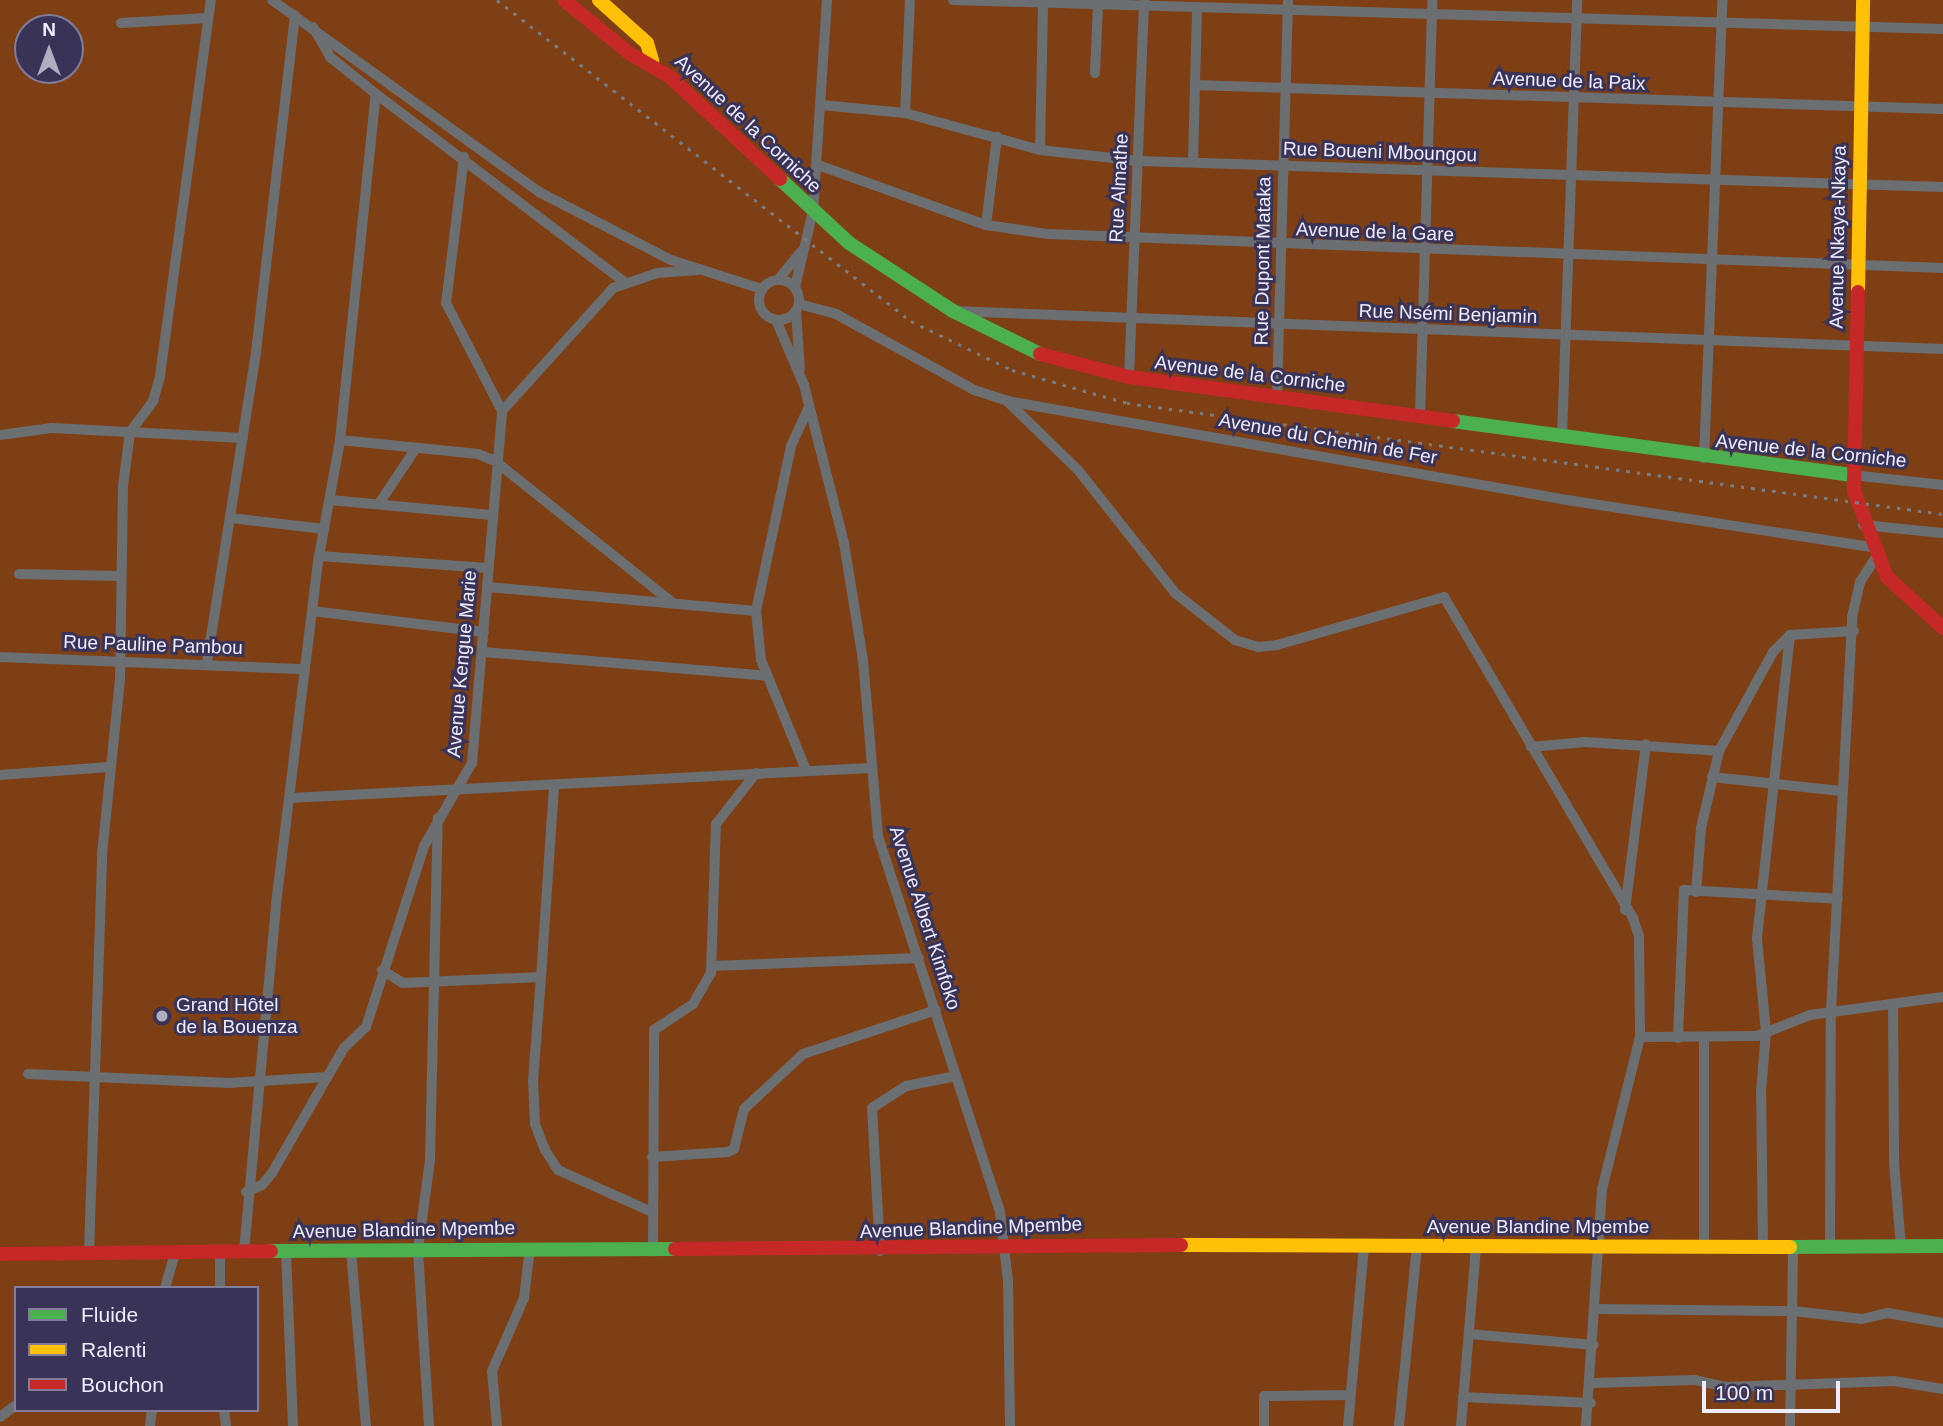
<!DOCTYPE html>
<html>
<head>
<meta charset="utf-8">
<style>
  body { margin:0 }
  #map { position:relative; width:1943px; height:1426px; overflow:hidden; background:#3e3b4f; font-family:Helvetica,sans-serif }
  div>[style] { position:absolute }
  [style*='--x'] { left:calc(var(--x)*1px); top:calc(var(--y)*1px); width:calc(var(--w)*1px); rotate:calc(var(--a)*1deg) }
  .green>* { inset:0; background:#7e3f15 }
  .street>* { height:10px; margin:-5px; padding:0 5px; transform-origin:5px; border-radius:5px; background:#6b6f72 }
  .street>.ring { margin:-5px; padding:0; box-sizing:content-box; background:none; border:10px solid #6b6f72; border-radius:50% }
  .fast>* { height:14px; margin:-7px; padding:0 7px; transform-origin:7px; border-radius:7px; background:#4caf50 }
  .slow>* { height:14px; margin:-7px; padding:0 7px; transform-origin:7px; border-radius:7px; background:#ffc107 }
  .jam>* { height:14px; margin:-7px; padding:0 7px; transform-origin:7px; border-radius:7px; background:#c62828 }
  .rail>* { height:2.5px; margin-top:-1.25px; transform-origin:0; background:repeating-linear-gradient(90deg,#797b81 0 3.5px,transparent 0 10.5px) }
  .dots>* { width:19px; height:19px; translate:-50% -50%; box-sizing:border-box; border:4px solid #383357; border-radius:50% }
  span { translate:-50% -50%; white-space:nowrap; text-align:center; line-height:1.15; -webkit-text-stroke:6px #383357; paint-order:stroke }
  .street-label { font-size:19px; color:#eeecff }
  .poi-label { font-size:19px; color:#eeecff }
  .left { translate:0 -50%; text-align:left }
  .legend { position:absolute; left:14px; top:1286px; width:245px; height:126px; box-sizing:border-box; background:#383357; border:2px solid #817d9a; margin:0; padding:9px 12px; list-style:none; font-size:21px; color:#eeecff }
  .legend li { display:flex; align-items:center; gap:14px; height:35px }
  .legend b { width:35px; border:2px solid #817d9a }
  .north { position:absolute; left:14px; top:14px; width:70px; height:70px; box-sizing:border-box; background:#383357; border:2px solid #817d9a; border-radius:50%; rotate:0deg; font-size:19px; font-weight:700; line-height:28px; text-align:center; color:#eeecff }
  .north::after { content:''; display:block; margin:auto; width:24px; height:32px; background:#b0aec1; clip-path:polygon(50% 0,100% 100%,50% 72%,0 100%) }
  .scale { position:absolute; left:1702px; top:1381px; width:138px; height:32px; box-sizing:border-box; border:4px solid #eeecff; border-top:0; padding-left:9px; font-size:21px; line-height:24px; white-space:nowrap; color:#eeecff; -webkit-text-stroke:5px #383357; paint-order:stroke }
</style>
</head>
<body>
<div id="map">
  <div class="green">
    <i style="clip-path:polygon(evenodd,0 0,1943px 0,1943px 1426px,0 1426px,0 0,28px 28px,70px 28px,70px 70px,28px 70px,28px 28px,0 0,16px 1288px,257px 1288px,257px 1410px,16px 1410px,16px 1288px)"></i>
  </div>
  <div class="street">
    <i style="--x:272;--y:0;--w:331;--a:35.7"></i>
    <i style="--x:541;--y:193;--w:146;--a:27.3"></i>
    <i style="--x:671;--y:260;--w:96;--a:17.7"></i>
    <i style="--x:953;--y:0;--w:990;--a:1.68"></i>
    <i style="--x:121;--y:23;--w:87;--a:-3.3"></i>
    <i style="--x:313;--y:27;--w:34;--a:60"></i>
    <i style="--x:330;--y:57;--w:59;--a:38.8"></i>
    <i style="--x:376;--y:94;--w:312;--a:37.1"></i>
    <i style="--x:1095;--y:73;--w:68;--a:-87.5"></i>
    <i style="--x:1195;--y:85;--w:748;--a:1.84"></i>
    <i style="--x:821;--y:105;--w:84;--a:5.4"></i>
    <i style="--x:905;--y:113;--w:140;--a:15.3"></i>
    <i style="--x:1040;--y:150;--w:100;--a:6.3"></i>
    <i style="--x:1139;--y:161;--w:804;--a:1.85"></i>
    <i style="--x:905;--y:113;--w:113;--a:-87.5"></i>
    <i style="--x:1040;--y:150;--w:147;--a:-88.8"></i>
    <i style="--x:464;--y:157;--w:147;--a:97"></i>
    <i style="--x:446;--y:303;--w:122;--a:62.6"></i>
    <i style="--x:1193;--y:162;--w:154;--a:-88.5"></i>
    <i style="--x:818;--y:165;--w:178;--a:19.7"></i>
    <i style="--x:986;--y:225;--w:63;--a:8.3"></i>
    <i style="--x:1048;--y:234;--w:896;--a:2.18"></i>
    <i style="--x:986;--y:225;--w:89;--a:-82.9"></i>
    <i class="ring" style="left:759px;top:280px;width:30px;height:30px"></i>
    <i style="--x:778;--y:280;--w:36;--a:-51"></i>
    <i style="--x:795;--y:287;--w:78;--a:-76.7"></i>
    <i style="--x:813;--y:211;--w:211;--a:-86.2"></i>
    <i style="--x:799;--y:304;--w:38;--a:15"></i>
    <i style="--x:836;--y:314;--w:158;--a:28.8"></i>
    <i style="--x:974;--y:390;--w:35;--a:18"></i>
    <i style="--x:1007;--y:401;--w:569;--a:10.03"></i>
    <i style="--x:1567;--y:500;--w:309;--a:8.8"></i>
    <i style="--x:796;--y:311;--w:58;--a:86.1"></i>
    <i style="--x:953;--y:311;--w:991;--a:2.2"></i>
    <i style="--x:776;--y:320;--w:71;--a:66.7"></i>
    <i style="--x:804;--y:385;--w:163;--a:75.8"></i>
    <i style="--x:844;--y:543;--w:119;--a:80.8"></i>
    <i style="--x:863;--y:660;--w:177;--a:85.1"></i>
    <i style="--x:878;--y:836;--w:395;--a:72"></i>
    <i style="--x:1000;--y:1212;--w:69;--a:83.4"></i>
    <i style="--x:1008;--y:1281;--w:145;--a:89.2"></i>
    <i style="--x:1129;--y:377;--w:376;--a:-87.7"></i>
    <i style="--x:1277;--y:396;--w:396;--a:-88.4"></i>
    <i style="--x:1007;--y:401;--w:99;--a:44.2"></i>
    <i style="--x:1078;--y:470;--w:157;--a:51.7"></i>
    <i style="--x:1175;--y:593;--w:76;--a:38.1"></i>
    <i style="--x:1235;--y:640;--w:24;--a:17"></i>
    <i style="--x:1258;--y:647;--w:19;--a:-6"></i>
    <i style="--x:1277;--y:645;--w:174;--a:-16"></i>
    <i style="--x:1444;--y:597;--w:373;--a:59.5"></i>
    <i style="--x:1633;--y:918;--w:19;--a:72"></i>
    <i style="--x:1639;--y:936;--w:101;--a:89.4"></i>
    <i style="--x:1640;--y:1037;--w:157;--a:104"></i>
    <i style="--x:1602;--y:1189;--w:238;--a:93.9"></i>
    <i style="--x:1420;--y:416;--w:416;--a:-88.3"></i>
    <i style="--x:0;--y:435;--w:52;--a:-7.7"></i>
    <i style="--x:52;--y:428;--w:191;--a:3"></i>
    <i style="--x:1562;--y:437;--w:437;--a:-88"></i>
    <i style="--x:340;--y:440;--w:139;--a:5.8"></i>
    <i style="--x:478;--y:454;--w:18;--a:22"></i>
    <i style="--x:495;--y:461;--w:228;--a:38.6"></i>
    <i style="--x:1704;--y:458;--w:458;--a:-87.7"></i>
    <i style="--x:1852;--y:475;--w:92;--a:6.3"></i>
    <i style="--x:330;--y:500;--w:162;--a:5.3"></i>
    <i style="--x:380;--y:502;--w:65;--a:-56.3"></i>
    <i style="--x:231;--y:518;--w:94;--a:6.7"></i>
    <i style="--x:1863;--y:525;--w:80;--a:5.7"></i>
    <i style="--x:319;--y:556;--w:169;--a:4.1"></i>
    <i style="--x:19;--y:574;--w:100;--a:1.1"></i>
    <i style="--x:488;--y:587;--w:269;--a:5.1"></i>
    <i style="--x:312;--y:611;--w:173;--a:7"></i>
    <i style="--x:483;--y:652;--w:285;--a:4.8"></i>
    <i style="--x:0;--y:657;--w:305;--a:2.3"></i>
    <i style="--x:207;--y:662;--w:314;--a:-81"></i>
    <i style="--x:256;--y:352;--w:339;--a:-83.4"></i>
    <i style="--x:1531;--y:747;--w:54;--a:-5.3"></i>
    <i style="--x:1585;--y:742;--w:134;--a:3.8"></i>
    <i style="--x:806;--y:770;--w:119;--a:-112.2"></i>
    <i style="--x:761;--y:660;--w:49;--a:-95.8"></i>
    <i style="--x:756;--y:611;--w:169;--a:-78"></i>
    <i style="--x:791;--y:446;--w:43;--a:-65.2"></i>
    <i style="--x:0;--y:775;--w:110;--a:-4.2"></i>
    <i style="--x:1712;--y:777;--w:130;--a:6.2"></i>
    <i style="--x:290;--y:798;--w:581;--a:-2.96"></i>
    <i style="--x:1696;--y:892;--w:64;--a:-85.5"></i>
    <i style="--x:1701;--y:828;--w:79;--a:-76.8"></i>
    <i style="--x:1719;--y:751;--w:113;--a:-61.4"></i>
    <i style="--x:1773;--y:652;--w:24;--a:-45"></i>
    <i style="--x:1790;--y:635;--w:64;--a:-3.6"></i>
    <i style="--x:1625;--y:910;--w:167;--a:-82.8"></i>
    <i style="--x:712;--y:966;--w:207;--a:-2.2"></i>
    <i style="--x:382;--y:970;--w:25;--a:32"></i>
    <i style="--x:403;--y:983;--w:138;--a:-2.5"></i>
    <i style="--x:541;--y:977;--w:192;--a:-86.1"></i>
    <i style="--x:541;--y:977;--w:103;--a:94.4"></i>
    <i style="--x:533;--y:1080;--w:44;--a:87.4"></i>
    <i style="--x:535;--y:1124;--w:28;--a:69"></i>
    <i style="--x:545;--y:1150;--w:24;--a:57"></i>
    <i style="--x:558;--y:1170;--w:103;--a:24.1"></i>
    <i style="--x:1893;--y:1004;--w:158;--a:89.6"></i>
    <i style="--x:1894;--y:1162;--w:85;--a:85.3"></i>
    <i style="--x:1640;--y:1037;--w:117;--a:-0.5"></i>
    <i style="--x:1757;--y:1036;--w:57;--a:-21.6"></i>
    <i style="--x:1810;--y:1015;--w:134;--a:-7.7"></i>
    <i style="--x:1678;--y:1038;--w:148;--a:-87.7"></i>
    <i style="--x:1684;--y:890;--w:154;--a:3.3"></i>
    <i style="--x:1704;--y:1039;--w:208;--a:90"></i>
    <i style="--x:28;--y:1074;--w:201;--a:2.6"></i>
    <i style="--x:229;--y:1083;--w:98;--a:-3.5"></i>
    <i style="--x:652;--y:1157;--w:76;--a:-3.8"></i>
    <i style="--x:728;--y:1152;--w:7;--a:-27"></i>
    <i style="--x:734;--y:1149;--w:41;--a:-76"></i>
    <i style="--x:744;--y:1109;--w:81;--a:-43"></i>
    <i style="--x:803;--y:1054;--w:140;--a:-18.3"></i>
    <i style="--x:246;--y:1192;--w:17;--a:-24"></i>
    <i style="--x:262;--y:1185;--w:16;--a:-50"></i>
    <i style="--x:272;--y:1173;--w:144;--a:-60.1"></i>
    <i style="--x:344;--y:1048;--w:30;--a:-44"></i>
    <i style="--x:366;--y:1027;--w:190;--a:-72.2"></i>
    <i style="--x:424;--y:846;--w:96;--a:-60"></i>
    <i style="--x:472;--y:763;--w:353;--a:-85.1"></i>
    <i style="--x:502;--y:411;--w:166;--a:-47.9"></i>
    <i style="--x:613;--y:288;--w:46;--a:-18.8"></i>
    <i style="--x:657;--y:273;--w:41;--a:-4.2"></i>
    <i style="--x:1763;--y:1247;--w:156;--a:-90.7"></i>
    <i style="--x:1761;--y:1091;--w:59;--a:-85.2"></i>
    <i style="--x:1766;--y:1032;--w:94;--a:-95.5"></i>
    <i style="--x:1757;--y:938;--w:305;--a:-83.8"></i>
    <i style="--x:1830;--y:1247;--w:236;--a:-89.8"></i>
    <i style="--x:1831;--y:1011;--w:395;--a:-86.9"></i>
    <i style="--x:1852;--y:617;--w:36;--a:-77"></i>
    <i style="--x:1860;--y:582;--w:30;--a:-57"></i>
    <i style="--x:653;--y:1249;--w:219;--a:-89.7"></i>
    <i style="--x:654;--y:1030;--w:47;--a:-33.7"></i>
    <i style="--x:693;--y:1004;--w:36;--a:-60"></i>
    <i style="--x:711;--y:973;--w:149;--a:-88.1"></i>
    <i style="--x:716;--y:824;--w:65;--a:-51.9"></i>
    <i style="--x:220;--y:1251;--w:37;--a:90"></i>
    <i style="--x:244;--y:1251;--w:348;--a:-84.7"></i>
    <i style="--x:276;--y:904;--w:351;--a:-83"></i>
    <i style="--x:319;--y:556;--w:118;--a:-79.7"></i>
    <i style="--x:340;--y:440;--w:348;--a:-84.1"></i>
    <i style="--x:351;--y:1251;--w:176;--a:85.1"></i>
    <i style="--x:880;--y:1251;--w:143;--a:-93.2"></i>
    <i style="--x:872;--y:1108;--w:40;--a:-32.9"></i>
    <i style="--x:906;--y:1086;--w:51;--a:-11.3"></i>
    <i style="--x:286;--y:1252;--w:174;--a:87.7"></i>
    <i style="--x:89;--y:1253;--w:399;--a:-88.1"></i>
    <i style="--x:102;--y:854;--w:176;--a:-84.1"></i>
    <i style="--x:120;--y:679;--w:193;--a:-89.1"></i>
    <i style="--x:123;--y:486;--w:54;--a:-82.6"></i>
    <i style="--x:130;--y:432;--w:39;--a:-53"></i>
    <i style="--x:153;--y:401;--w:26;--a:-74"></i>
    <i style="--x:160;--y:376;--w:379;--a:-82.3"></i>
    <i style="--x:165;--y:1288;--w:36;--a:-74"></i>
    <i style="--x:1597;--y:1309;--w:197;--a:0.6"></i>
    <i style="--x:1794;--y:1311;--w:68;--a:6.7"></i>
    <i style="--x:1862;--y:1319;--w:27;--a:-13"></i>
    <i style="--x:1888;--y:1313;--w:56;--a:10.3"></i>
    <i style="--x:1469;--y:1334;--w:125;--a:5"></i>
    <i style="--x:1593;--y:1383;--w:102;--a:-1.7"></i>
    <i style="--x:1695;--y:1380;--w:31;--a:13"></i>
    <i style="--x:1725;--y:1387;--w:169;--a:-2"></i>
    <i style="--x:1894;--y:1381;--w:50;--a:9.3"></i>
    <i style="--x:1463;--y:1397;--w:128;--a:2.7"></i>
    <i style="--x:224;--y:1410;--w:16;--a:83"></i>
    <i style="--x:0;--y:1417;--w:20;--a:-37"></i>
    <i style="--x:150;--y:1426;--w:16;--a:-83"></i>
    <i style="--x:429;--y:1426;--w:177;--a:-93.6"></i>
    <i style="--x:418;--y:1249;--w:90;--a:-82.3"></i>
    <i style="--x:430;--y:1160;--w:342;--a:-88.7"></i>
    <i style="--x:497;--y:1426;--w:55;--a:-95.2"></i>
    <i style="--x:492;--y:1371;--w:80;--a:-66.3"></i>
    <i style="--x:524;--y:1298;--w:50;--a:-83.2"></i>
    <i style="--x:1264;--y:1426;--w:30;--a:-90"></i>
    <i style="--x:1264;--y:1396;--w:86;--a:-0.7"></i>
    <i style="--x:1348;--y:1426;--w:182;--a:-84.9"></i>
    <i style="--x:1399;--y:1426;--w:181;--a:-84.3"></i>
    <i style="--x:1461;--y:1426;--w:181;--a:-85.2"></i>
    <i style="--x:1790;--y:1426;--w:178;--a:-89"></i>
  </div>
  <div class="fast">
    <i style="--x:780;--y:179;--w:94;--a:42.8"></i>
    <i style="--x:849;--y:243;--w:124;--a:33.2"></i>
    <i style="--x:953;--y:311;--w:97;--a:26.3"></i>
    <i style="--x:1453;--y:421;--w:403;--a:7.7"></i>
    <i style="--x:1790;--y:1247;--w:153;--a:-0.4"></i>
    <i style="--x:271;--y:1251;--w:404;--a:-0.3"></i>
  </div>
  <div class="slow">
    <i style="--x:599;--y:0;--w:64;--a:41.9"></i>
    <i style="--x:647;--y:43;--w:19;--a:74"></i>
    <i style="--x:1858;--y:292;--w:292;--a:-89"></i>
    <i style="--x:1181;--y:1245;--w:609;--a:0.19"></i>
  </div>
  <div class="jam">
    <i style="--x:564;--y:0;--w:84;--a:39.2"></i>
    <i style="--x:629;--y:53;--w:48;--a:30.3"></i>
    <i style="--x:670;--y:77;--w:150;--a:42.8"></i>
    <i style="--x:1858;--y:292;--w:199;--a:91.2"></i>
    <i style="--x:1854;--y:491;--w:92;--a:69"></i>
    <i style="--x:1887;--y:577;--w:76;--a:42.3"></i>
    <i style="--x:1040;--y:354;--w:92;--a:14.5"></i>
    <i style="--x:1129;--y:377;--w:327;--a:7.7"></i>
    <i style="--x:675;--y:1249;--w:506;--a:-0.45"></i>
    <i style="--x:0;--y:1254;--w:271;--a:-0.6"></i>
  </div>
  <div class="rail">
    <i style="--x:497;--y:0;--w:524;--a:37.79"></i>
    <i style="--x:911;--y:321;--w:112;--a:25.9"></i>
    <i style="--x:1012;--y:370;--w:120;--a:16"></i>
    <i style="--x:1127;--y:403;--w:824;--a:7.75"></i>
  </div>
  <div class="dots">
    <i style="left:162px;top:1016px;background:#b0aec1"></i>
  </div>
  <div class="street-label">
    <span style="left:1569px;top:81px;rotate:2deg">Avenue de la Paix</span>
    <span style="left:748px;top:124px;rotate:43deg">Avenue de la Corniche</span>
    <span style="left:1380px;top:152px;rotate:2deg">Rue Boueni Mboungou</span>
    <span style="left:1119px;top:188px;rotate:-87deg">Rue Almathe</span>
    <span style="left:1375px;top:232px;rotate:2deg">Avenue de la Gare</span>
    <span style="left:1838px;top:237px;rotate:-89deg">Avenue Nkaya-Nkaya</span>
    <span style="left:1263px;top:261px;rotate:-89deg">Rue Dupont Mataka</span>
    <span style="left:1448px;top:314px;rotate:2deg">Rue Nsémi Benjamin</span>
    <span style="left:1250px;top:374px;rotate:7deg">Avenue de la Corniche</span>
    <span style="left:1328px;top:439px;rotate:10deg">Avenue du Chemin de Fer</span>
    <span style="left:1811px;top:451px;rotate:6deg">Avenue de la Corniche</span>
    <span style="left:153px;top:645px;rotate:2deg">Rue Pauline Pambou</span>
    <span style="left:462px;top:664px;rotate:-85deg">Avenue Kengue Marie</span>
    <span style="left:925px;top:918px;rotate:72deg">Avenue Albert Kimfoko</span>
    <span style="left:1538px;top:1227px">Avenue Blandine Mpembe</span>
    <span style="left:971px;top:1228px;rotate:-2deg">Avenue Blandine Mpembe</span>
    <span style="left:404px;top:1230px;rotate:-1deg">Avenue Blandine Mpembe</span>
  </div>
  <div class="poi-label">
    <span class="left" style="left:176px;top:1016px">Grand Hôtel<br>de la Bouenza</span>
  </div>
  <ul class="legend">
  <li><b style="height:9px;background:#4caf50"></b>Fluide</li>
  <li><b style="height:9px;background:#ffc107"></b>Ralenti</li>
  <li><b style="height:9px;background:#c62828"></b>Bouchon</li>
  </ul>
  <div class="north">N</div>
  <div class="scale">100 m</div>
</div>
</body>
</html>
